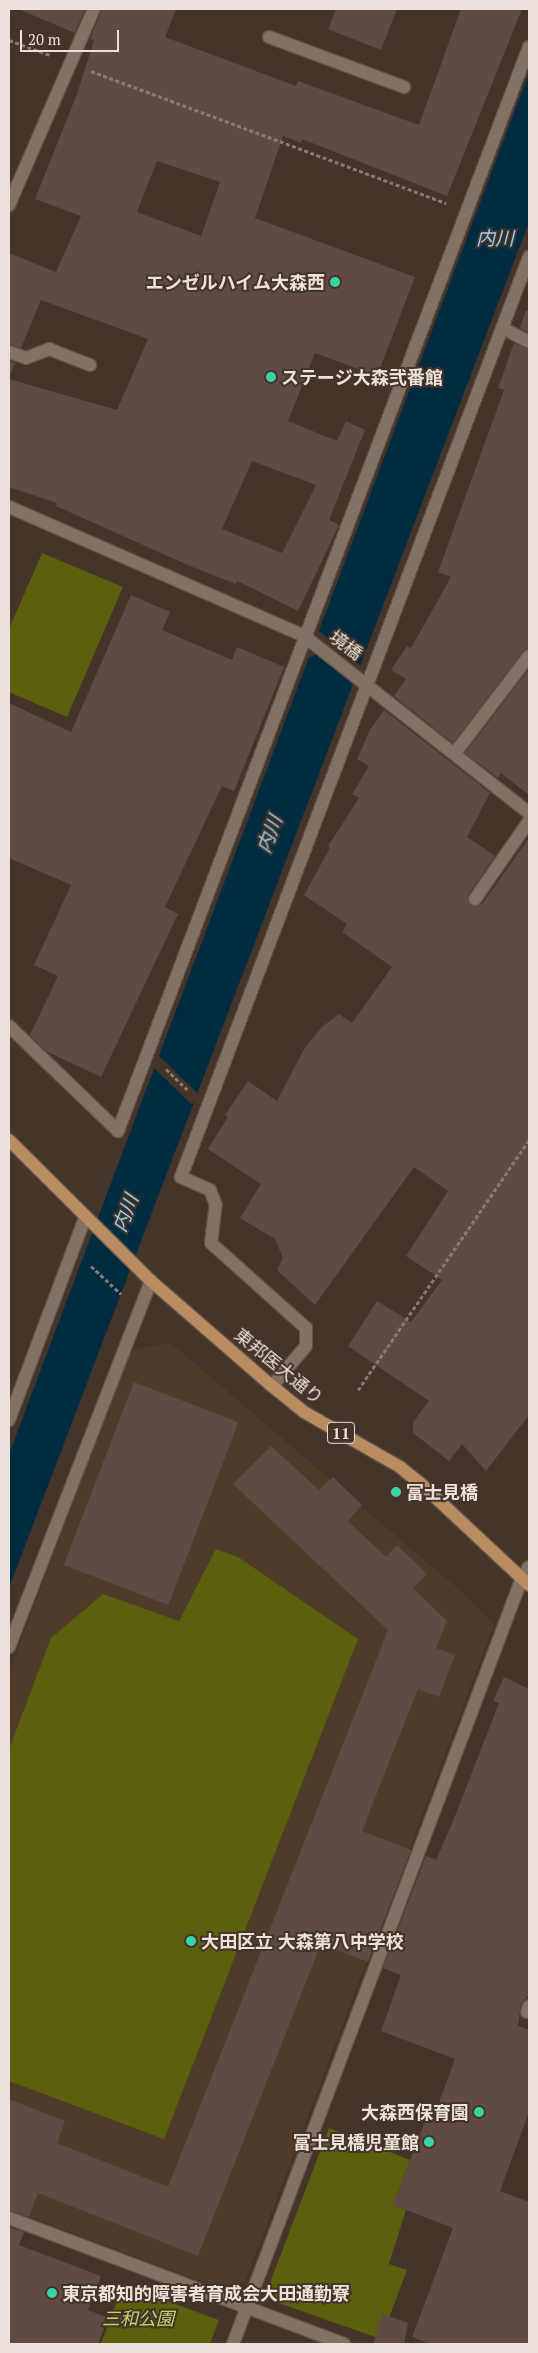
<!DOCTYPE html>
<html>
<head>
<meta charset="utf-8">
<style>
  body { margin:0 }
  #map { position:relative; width:538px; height:2353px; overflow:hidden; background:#443429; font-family:"PT Serif","Noto Sans JP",serif }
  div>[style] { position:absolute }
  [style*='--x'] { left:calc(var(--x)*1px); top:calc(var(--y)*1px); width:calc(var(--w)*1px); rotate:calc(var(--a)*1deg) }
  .built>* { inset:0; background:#503a2a }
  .green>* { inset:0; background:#5a600c }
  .water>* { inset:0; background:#002c42 }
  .pier>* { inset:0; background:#443429; transform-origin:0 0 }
  .building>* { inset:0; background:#5f4b44; transform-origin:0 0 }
  .path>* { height:3px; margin-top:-1.5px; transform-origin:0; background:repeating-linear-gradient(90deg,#877970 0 4px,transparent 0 6.5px) }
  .roads { filter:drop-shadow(1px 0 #61534a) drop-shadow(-1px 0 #61534a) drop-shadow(0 1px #61534a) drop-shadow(0 -1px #61534a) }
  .service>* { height:12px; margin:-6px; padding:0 6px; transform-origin:6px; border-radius:6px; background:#837164 }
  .minor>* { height:12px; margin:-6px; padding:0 6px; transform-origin:6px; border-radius:6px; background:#837164 }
  .primary>* { height:12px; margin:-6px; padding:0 6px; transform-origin:6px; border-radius:6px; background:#b98d5f }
  .dots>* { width:14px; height:14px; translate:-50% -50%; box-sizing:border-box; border:2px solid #443429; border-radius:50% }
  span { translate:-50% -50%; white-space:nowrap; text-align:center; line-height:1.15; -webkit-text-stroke:4px #443429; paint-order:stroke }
  .shield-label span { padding:1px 4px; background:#443429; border:1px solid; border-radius:4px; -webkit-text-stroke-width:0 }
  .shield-label { font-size:16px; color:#ede2db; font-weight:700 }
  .poi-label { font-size:18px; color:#ede2db; font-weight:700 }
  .right { translate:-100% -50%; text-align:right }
  .left { translate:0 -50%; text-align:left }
  .street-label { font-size:18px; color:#ede2db }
  .park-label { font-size:18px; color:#c9d368; font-style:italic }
  .water-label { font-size:19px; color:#94cef3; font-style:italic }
  .frame { position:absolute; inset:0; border:10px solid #ede2db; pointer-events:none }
  .scale { position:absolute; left:20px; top:30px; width:99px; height:22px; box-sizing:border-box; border:2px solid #ede2db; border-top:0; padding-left:6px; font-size:15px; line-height:18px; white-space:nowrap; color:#ede2db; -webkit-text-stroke:4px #443429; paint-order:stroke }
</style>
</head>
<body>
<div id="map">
  <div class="built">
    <i style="clip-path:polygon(170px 1342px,462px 1592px,494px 1625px,245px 2282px,216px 2287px,9px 2209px,9px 1673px,129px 1351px)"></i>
  </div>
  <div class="green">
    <i style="clip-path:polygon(42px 553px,123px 587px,67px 717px,9px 692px,9px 629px)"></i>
    <i style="clip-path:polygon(216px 1549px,238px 1557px,358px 1639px,164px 2139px,9px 2081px,9px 1749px,51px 1638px,103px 1594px,179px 1621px)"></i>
    <i style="clip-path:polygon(329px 2128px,410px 2160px,393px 2205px,406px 2210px,389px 2264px,407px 2270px,381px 2339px,273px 2301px,266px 2293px)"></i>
    <i style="clip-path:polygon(123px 2285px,219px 2320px,210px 2344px,101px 2344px)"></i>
  </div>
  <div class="water">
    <i style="clip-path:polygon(529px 73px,529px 222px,9px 1588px,9px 1454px)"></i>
  </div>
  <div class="pier">
    <i style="clip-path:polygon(319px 631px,362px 667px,356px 684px,317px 654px,308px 658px)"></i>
    <i style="left:159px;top:1056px;width:57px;height:12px;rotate:44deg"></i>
  </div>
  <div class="building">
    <i style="clip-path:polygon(18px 9px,85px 9px,75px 33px)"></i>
    <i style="clip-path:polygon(evenodd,102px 9px,176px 9px,165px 37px,296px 86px,298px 81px,419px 125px,461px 9px,522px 9px,447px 196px,302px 139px,301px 143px,283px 136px,255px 218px,415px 277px,377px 376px,315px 353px,288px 421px,337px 441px,346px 421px,365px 430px,329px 520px,339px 525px,298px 611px,237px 581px,236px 584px,190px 566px,56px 506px,57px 503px,9px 487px,9px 379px,117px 410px,148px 339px,41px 300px,21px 348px,9px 344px,9px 253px,56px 272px,81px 216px,35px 199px,77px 94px,94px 40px,90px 39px,102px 9px,157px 161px,220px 182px,201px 236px,137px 212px,157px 161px,102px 9px,252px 461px,316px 485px,282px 553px,222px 529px,252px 461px)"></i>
    <i style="clip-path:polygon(336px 9px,397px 9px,381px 50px,328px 29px)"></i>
    <i style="clip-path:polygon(526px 310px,529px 311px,529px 333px,520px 328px)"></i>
    <i style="clip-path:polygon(514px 343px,529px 350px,529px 648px,523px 651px,453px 743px,394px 696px,406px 679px,391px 670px,407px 646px,411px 648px,451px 577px,438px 572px,504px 390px,498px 388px)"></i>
    <i style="clip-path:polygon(9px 361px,15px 363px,10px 376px,9px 376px)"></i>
    <i style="clip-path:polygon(131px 595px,170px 612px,162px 630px,232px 660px,237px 647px,284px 667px,234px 791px,222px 786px,165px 907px,178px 914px,101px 1077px,46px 1051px,30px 1035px,58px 976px,34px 965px,71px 885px,9px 858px,9px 703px,71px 732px)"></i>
    <i style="clip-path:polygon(529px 669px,529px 795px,501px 773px,498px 778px,465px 753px)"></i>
    <i style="clip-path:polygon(384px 710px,490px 793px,467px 837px,495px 856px,468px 895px,470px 905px,482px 904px,529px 838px,529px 1415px,486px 1471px,462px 1444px,449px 1461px,413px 1433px,413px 1422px,429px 1401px,348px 1346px,377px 1301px,411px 1322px,442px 1280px,406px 1256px,448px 1191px,414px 1167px,315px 1305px,277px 1270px,283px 1258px,275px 1239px,240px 1218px,261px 1184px,208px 1149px,228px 1117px,225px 1115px,248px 1081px,277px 1101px,304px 1049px,322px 1027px,339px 1014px,352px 1023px,392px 967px,342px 932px,347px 924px,304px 895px,330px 848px,328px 846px,359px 798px,352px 794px,369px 766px,357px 759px,370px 730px)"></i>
    <i style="left:134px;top:1382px;width:112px;height:196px;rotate:21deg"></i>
    <i style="clip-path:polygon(271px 1446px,319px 1490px,333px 1477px,362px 1505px,348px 1521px,386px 1557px,397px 1545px,427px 1574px,413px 1588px,447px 1621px,436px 1648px,455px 1655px,439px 1697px,418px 1689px,362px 1831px,411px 1850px,368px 1962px,321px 1944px,198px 2256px,38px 2193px,29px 2217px,9px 2210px,9px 2099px,65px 2121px,57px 2143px,168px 2187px,388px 1630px,233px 1484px)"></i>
    <i style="clip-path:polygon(504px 1677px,529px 1689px,529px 1995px,521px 2003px,518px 2026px,529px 2030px,529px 2112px,500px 2191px,529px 2202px,529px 2344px,431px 2344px,412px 2337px,453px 2228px,393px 2205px,429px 2111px,435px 2113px,455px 2059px,381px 2031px,401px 1975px,383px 1968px,426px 1856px,436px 1860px,453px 1821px,499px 1703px,493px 1701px)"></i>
    <i style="clip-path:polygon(9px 2227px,24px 2232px,19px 2245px,101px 2276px,88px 2310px,108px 2318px,98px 2344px,9px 2344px)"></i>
    <i style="clip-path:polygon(383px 2314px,408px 2323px,404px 2344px,373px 2344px)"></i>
  </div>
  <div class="path">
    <i style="--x:9;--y:40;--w:44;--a:20.1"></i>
    <i style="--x:91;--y:71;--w:379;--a:20.4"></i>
    <i style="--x:166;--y:1069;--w:32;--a:44"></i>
    <i style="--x:91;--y:1266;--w:41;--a:43"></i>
    <i style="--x:358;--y:1390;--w:303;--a:-55.6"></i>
  </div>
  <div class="roads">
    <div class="service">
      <i style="--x:269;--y:37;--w:144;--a:20.3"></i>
      <i style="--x:502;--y:328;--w:30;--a:27"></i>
      <i style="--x:9;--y:352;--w:18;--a:19"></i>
      <i style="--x:26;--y:358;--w:25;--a:-21"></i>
      <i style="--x:49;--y:349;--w:44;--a:21.3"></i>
      <i style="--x:455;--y:753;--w:122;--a:-52.7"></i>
      <i style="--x:475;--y:899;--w:95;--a:-55.3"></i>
      <i style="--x:527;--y:2012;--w:6;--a:-72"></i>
    </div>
    <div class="minor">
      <i style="--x:9;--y:205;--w:214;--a:-66.6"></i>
      <i style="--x:9;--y:507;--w:322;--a:23.6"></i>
      <i style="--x:304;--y:636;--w:286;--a:38.2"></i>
      <i style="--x:9;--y:1026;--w:151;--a:43.9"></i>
      <i style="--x:118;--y:1131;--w:1159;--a:-69.24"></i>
      <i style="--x:272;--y:1386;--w:52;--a:-49.6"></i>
      <i style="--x:306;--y:1346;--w:18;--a:-90"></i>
      <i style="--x:306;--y:1328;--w:127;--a:-138.2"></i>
      <i style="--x:211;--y:1243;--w:38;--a:-83"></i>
      <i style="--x:216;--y:1205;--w:16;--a:-112"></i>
      <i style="--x:210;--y:1190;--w:32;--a:-156"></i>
      <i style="--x:181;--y:1177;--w:984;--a:-69.28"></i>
      <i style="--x:9;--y:1420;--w:216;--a:-69.4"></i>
      <i style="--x:9;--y:1647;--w:393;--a:-68.8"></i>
      <i style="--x:9;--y:2218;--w:358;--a:20.6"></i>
      <i style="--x:233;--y:2344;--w:819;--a:-69.33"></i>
      <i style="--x:522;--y:1578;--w:13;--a:-58"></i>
    </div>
    <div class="primary">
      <i style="--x:9;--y:1140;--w:200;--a:44.8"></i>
      <i style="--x:151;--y:1281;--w:160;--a:41"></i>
      <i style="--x:272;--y:1386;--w:41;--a:39.1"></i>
      <i style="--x:304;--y:1412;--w:111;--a:29.8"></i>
      <i style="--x:400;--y:1467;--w:27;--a:39"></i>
      <i style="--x:421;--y:1484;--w:148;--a:43.1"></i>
    </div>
  </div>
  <div class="dots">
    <i style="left:335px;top:282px;background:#38d4a6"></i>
    <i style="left:271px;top:377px;background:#38d4a6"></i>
    <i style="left:396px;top:1492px;background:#38d4a6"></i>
    <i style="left:191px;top:1941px;background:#38d4a6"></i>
    <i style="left:479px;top:2112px;background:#38d4a6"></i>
    <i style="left:429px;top:2142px;background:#38d4a6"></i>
    <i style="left:52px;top:2293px;background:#38d4a6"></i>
  </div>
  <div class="shield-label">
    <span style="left:341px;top:1433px">11</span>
  </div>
  <div class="poi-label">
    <span class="right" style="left:325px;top:282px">エンゼルハイム大森西</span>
    <span class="left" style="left:281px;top:377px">ステージ大森弐番館</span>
    <span class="left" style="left:406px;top:1492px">富士見橋</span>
    <span class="left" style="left:201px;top:1941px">大田区立 大森第八中学校</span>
    <span class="right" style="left:469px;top:2112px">大森西保育園</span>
    <span class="right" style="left:419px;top:2142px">富士見橋児童館</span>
    <span class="left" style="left:62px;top:2293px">東京都知的障害者育成会大田通勤寮</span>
  </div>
  <div class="street-label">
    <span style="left:346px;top:645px;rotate:37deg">境橋</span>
    <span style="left:279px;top:1366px;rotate:39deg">東邦医大通り</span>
  </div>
  <div class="park-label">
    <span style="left:138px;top:2318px">三和公園</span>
  </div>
  <div class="water-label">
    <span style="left:495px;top:238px">内川</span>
    <span style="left:269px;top:834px;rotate:-69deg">内川</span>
    <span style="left:125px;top:1213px;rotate:-69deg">内川</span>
  </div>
  <div class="frame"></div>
  <div class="scale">20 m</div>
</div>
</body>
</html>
